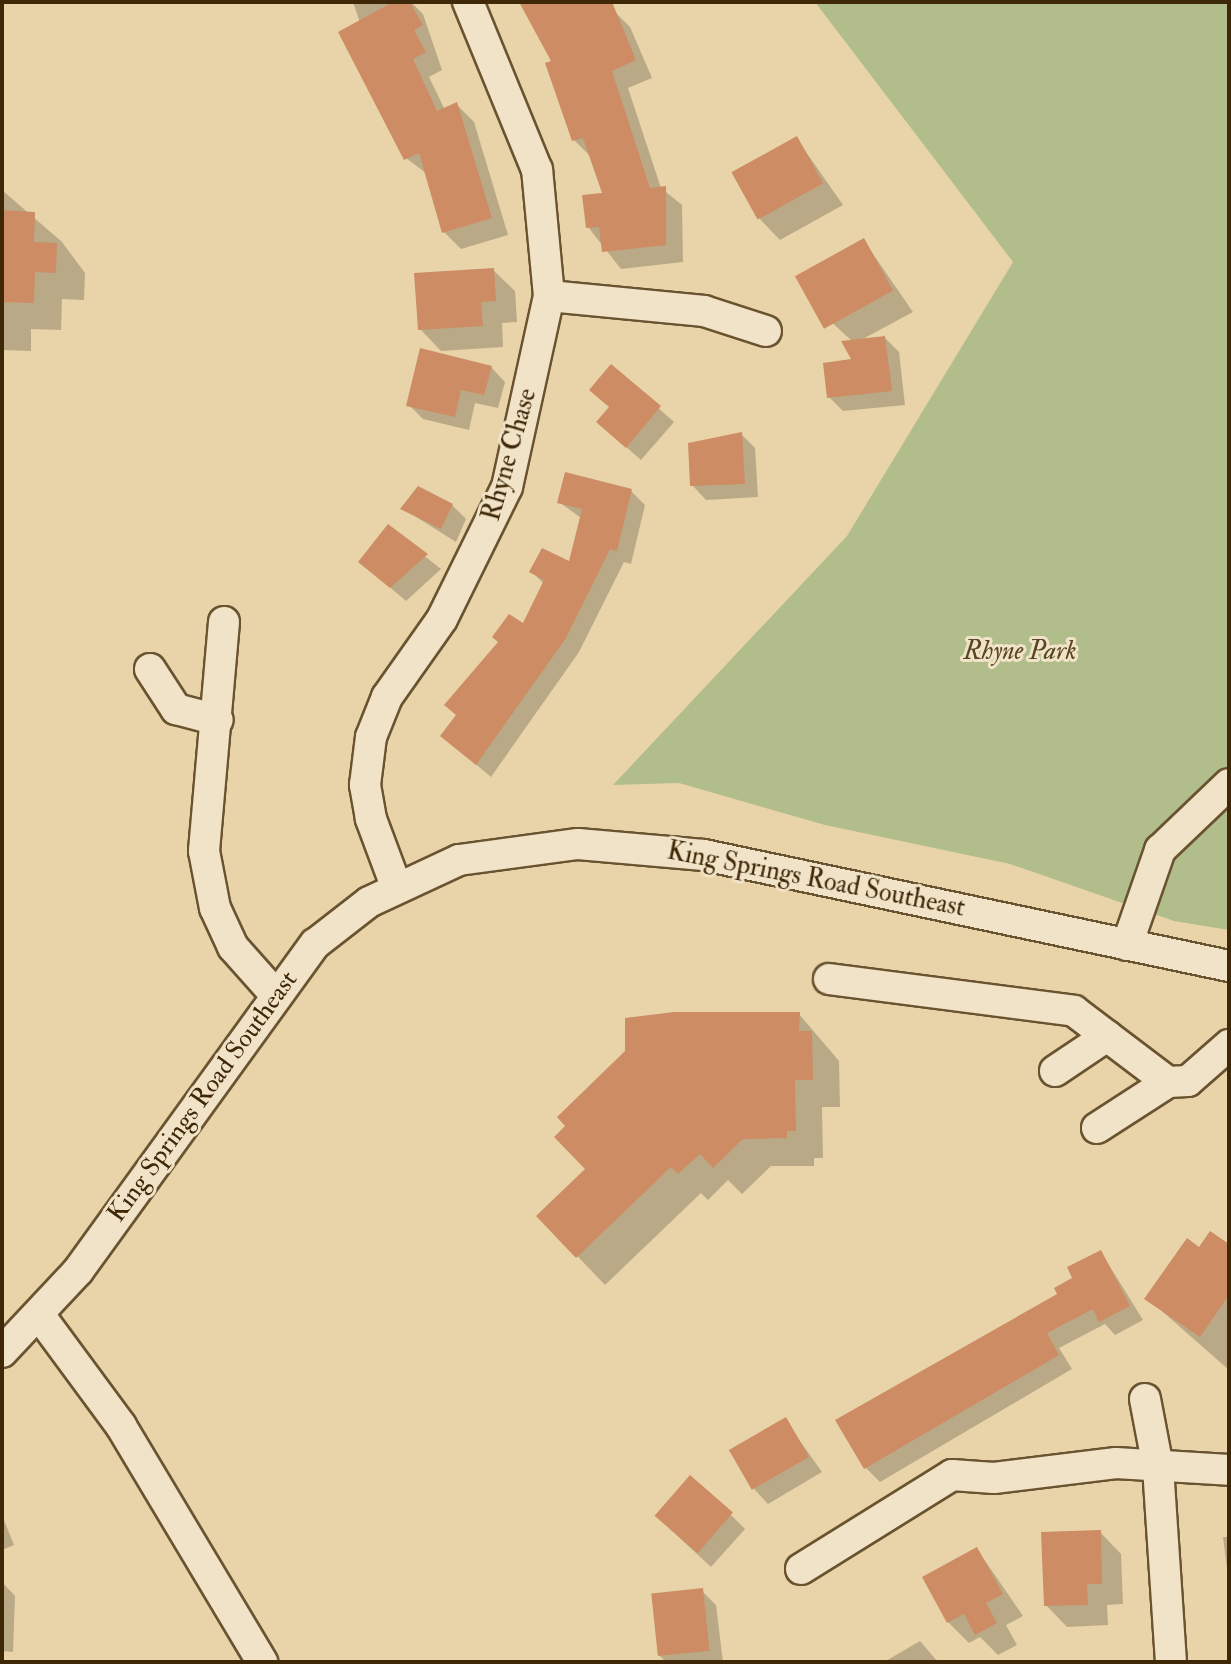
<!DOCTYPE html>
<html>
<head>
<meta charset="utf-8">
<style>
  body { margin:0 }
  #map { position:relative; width:1231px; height:1664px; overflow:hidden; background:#e9d4a9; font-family:"IM FELL Double Pica",serif }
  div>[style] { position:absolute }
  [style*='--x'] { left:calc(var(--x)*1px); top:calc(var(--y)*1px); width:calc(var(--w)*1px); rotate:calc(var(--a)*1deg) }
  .green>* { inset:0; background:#b1be8c }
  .shadow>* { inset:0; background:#0003 }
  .building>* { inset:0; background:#cd8c64; transform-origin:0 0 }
  .roads { filter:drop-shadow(2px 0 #6a5330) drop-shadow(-2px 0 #6a5330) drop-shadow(0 2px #6a5330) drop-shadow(0 -2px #6a5330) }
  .minor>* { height:30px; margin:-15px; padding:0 15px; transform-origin:15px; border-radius:15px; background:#f1e3c7 }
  span { translate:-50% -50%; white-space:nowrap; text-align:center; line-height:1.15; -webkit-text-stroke:6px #f1e3c7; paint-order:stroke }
  .street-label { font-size:26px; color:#3f2807 }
  .park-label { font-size:26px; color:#564622; font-style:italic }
  .frame { position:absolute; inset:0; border:4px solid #3f2807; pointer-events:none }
</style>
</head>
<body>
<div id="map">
  <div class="green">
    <i style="clip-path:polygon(815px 2px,1229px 2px,1229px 930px,1174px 921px,1010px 864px,825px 825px,679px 783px,613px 785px,847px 536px,1013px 262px)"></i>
  </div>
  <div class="shadow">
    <i style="clip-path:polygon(353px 2px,411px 2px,423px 14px,442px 70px,429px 77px,445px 110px,457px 105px,474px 122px,508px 235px,461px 249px,444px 232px,427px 174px,406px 158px)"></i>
    <i style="clip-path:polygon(523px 2px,590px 2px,613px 10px,630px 27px,652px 78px,628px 88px,661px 188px,682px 205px,683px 262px,621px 269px,588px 227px,604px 195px,591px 157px,574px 140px,554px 62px)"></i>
    <i style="clip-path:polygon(797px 139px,843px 205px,780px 240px,759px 218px)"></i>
    <i style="clip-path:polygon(2px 190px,62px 242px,85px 273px,84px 300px,62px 299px,61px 330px,31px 329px,31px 351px,2px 350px)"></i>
    <i style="clip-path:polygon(864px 241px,913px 312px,859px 341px,885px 338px,899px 352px,905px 405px,843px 411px,829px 397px,854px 361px,853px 342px,813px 305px,798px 277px)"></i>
    <i style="clip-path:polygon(493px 270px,515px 291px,517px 322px,502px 323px,503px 347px,441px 351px,420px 329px)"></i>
    <i style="clip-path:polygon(491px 367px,505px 382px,498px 408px,475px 403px,469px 430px,423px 419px,409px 405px)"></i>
    <i style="clip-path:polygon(612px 367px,674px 422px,641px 460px,598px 422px,611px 408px)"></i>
    <i style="clip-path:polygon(741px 434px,755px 448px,758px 497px,706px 500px,692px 485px)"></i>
    <i style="clip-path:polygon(631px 491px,645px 505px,631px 564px,624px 562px,579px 652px,491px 777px,442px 736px,523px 626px,544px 584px,532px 572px,570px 564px,581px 518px,559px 502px)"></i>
    <i style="clip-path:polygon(452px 505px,466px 519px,456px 542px,402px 508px)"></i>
    <i style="clip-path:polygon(388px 527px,441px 569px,406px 601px,360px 562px)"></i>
    <i style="clip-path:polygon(799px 1014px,839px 1061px,840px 1107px,822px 1107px,823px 1158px,814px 1158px,814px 1166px,771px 1166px,742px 1194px,728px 1180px,708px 1200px,701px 1193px,605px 1285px,539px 1216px)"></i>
    <i style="clip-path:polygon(1229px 1247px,1229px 1370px,1147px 1298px,1199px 1250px)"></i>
    <i style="clip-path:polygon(1101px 1252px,1143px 1320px,1115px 1335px,1105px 1324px,1059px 1348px,1072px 1369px,880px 1482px,866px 1468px,838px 1421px,1060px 1295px)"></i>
    <i style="clip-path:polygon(785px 1420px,822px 1472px,768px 1504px,754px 1489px)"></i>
    <i style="clip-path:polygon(2px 1515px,14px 1545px,2px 1550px)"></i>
    <i style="clip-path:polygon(731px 1515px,745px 1529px,711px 1567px,670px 1529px)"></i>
    <i style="clip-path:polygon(1100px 1532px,1121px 1554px,1123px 1604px,1107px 1605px,1108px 1625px,1067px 1627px,1046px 1605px)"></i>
    <i style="clip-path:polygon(1223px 1537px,1229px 1537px,1229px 1584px)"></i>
    <i style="clip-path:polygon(977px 1549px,1023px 1616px,1006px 1625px,1017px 1645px,998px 1655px,980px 1637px,969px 1643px,948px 1622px)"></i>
    <i style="clip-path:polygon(2px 1582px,15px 1596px,13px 1652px,2px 1651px)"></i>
    <i style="clip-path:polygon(702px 1591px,716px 1605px,723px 1662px,732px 1662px,666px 1662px,660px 1656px)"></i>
    <i style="clip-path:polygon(920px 1641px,938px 1662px,884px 1662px)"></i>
  </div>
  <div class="building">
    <i style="clip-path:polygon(393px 2px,410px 2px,423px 25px,414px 30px,426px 52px,413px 59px,437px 111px,457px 102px,492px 218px,442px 233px,419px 153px,404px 160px,338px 32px)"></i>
    <i style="clip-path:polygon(519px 2px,612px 2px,636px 60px,612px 71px,650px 188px,666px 186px,666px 245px,602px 252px,599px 227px,586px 228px,582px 195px,602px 193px,583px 138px,572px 141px,545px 63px,551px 61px)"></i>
    <i style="left:797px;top:136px;width:54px;height:75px;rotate:61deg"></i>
    <i style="clip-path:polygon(2px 210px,35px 212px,34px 242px,57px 243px,56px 273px,35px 272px,34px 303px,2px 302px)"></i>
    <i style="left:864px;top:238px;width:60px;height:79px;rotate:61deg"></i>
    <i style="clip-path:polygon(494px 268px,496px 301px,481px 302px,483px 326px,418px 330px,414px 273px)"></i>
    <i style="clip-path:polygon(885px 336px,892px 391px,827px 398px,823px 363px,851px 359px,841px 341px)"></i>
    <i style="clip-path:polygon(420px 348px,492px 366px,484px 395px,461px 390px,455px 417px,406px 406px)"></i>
    <i style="clip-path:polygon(611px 364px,661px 406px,626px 448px,596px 422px,609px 407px,589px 390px)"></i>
    <i style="clip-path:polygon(742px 432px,745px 484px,690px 486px,688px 443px)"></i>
    <i style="clip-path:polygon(565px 472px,632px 489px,617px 551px,610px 549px,566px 638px,476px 765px,440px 736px,456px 715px,444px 705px,498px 642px,492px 637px,509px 614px,523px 623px,544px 580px,529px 572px,542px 548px,569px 561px,582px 509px,557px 503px)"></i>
    <i style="clip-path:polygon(418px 486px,453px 504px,441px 529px,400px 509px)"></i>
    <i style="clip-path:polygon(388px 524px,428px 554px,390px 588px,358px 562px)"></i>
    <i style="clip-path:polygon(674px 1012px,800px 1012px,799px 1031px,812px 1031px,813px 1080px,795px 1080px,796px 1131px,787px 1131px,787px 1138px,743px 1139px,713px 1168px,700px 1154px,678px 1174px,671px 1167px,576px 1258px,536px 1216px,585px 1169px,554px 1137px,565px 1126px,557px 1117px,625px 1051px,625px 1018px)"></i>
    <i style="clip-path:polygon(1210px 1231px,1229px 1244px,1229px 1295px,1200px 1337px,1144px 1299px,1187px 1238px,1199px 1247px)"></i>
    <i style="clip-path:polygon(1101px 1250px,1130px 1306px,1099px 1322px,1093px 1309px,1047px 1333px,1059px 1355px,864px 1469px,835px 1420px,1057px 1294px,1054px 1288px,1072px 1278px,1067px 1267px)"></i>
    <i style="left:786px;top:1417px;width:46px;height:66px;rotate:60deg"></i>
    <i style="left:690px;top:1475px;width:57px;height:54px;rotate:41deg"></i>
    <i style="clip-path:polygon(1101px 1530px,1102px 1584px,1087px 1584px,1088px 1605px,1044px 1606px,1041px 1532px)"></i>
    <i style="clip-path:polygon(977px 1547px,1003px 1594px,986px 1603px,997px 1623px,975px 1635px,964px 1614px,947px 1623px,922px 1577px)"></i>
    <i style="left:703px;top:1588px;width:63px;height:52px;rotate:84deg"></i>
  </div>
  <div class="roads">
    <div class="minor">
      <i style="--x:549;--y:296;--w:156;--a:5.5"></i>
      <i style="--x:704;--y:311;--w:65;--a:17.9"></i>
      <i style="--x:224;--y:622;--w:230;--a:95"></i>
      <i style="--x:204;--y:851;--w:58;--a:79.1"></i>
      <i style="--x:215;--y:908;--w:43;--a:65.2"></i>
      <i style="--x:233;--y:947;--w:62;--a:48.3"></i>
      <i style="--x:150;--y:669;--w:48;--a:57"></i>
      <i style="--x:176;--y:709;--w:43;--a:14.7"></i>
      <i style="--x:396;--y:886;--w:72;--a:-110.5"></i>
      <i style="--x:371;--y:819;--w:35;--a:-100"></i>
      <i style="--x:365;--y:785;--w:48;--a:-82.9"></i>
      <i style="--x:371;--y:737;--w:43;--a:-68.2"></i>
      <i style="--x:387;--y:697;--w:95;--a:-54.8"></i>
      <i style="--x:442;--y:619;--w:147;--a:-63.8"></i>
      <i style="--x:507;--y:487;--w:196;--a:-77.6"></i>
      <i style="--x:549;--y:296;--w:127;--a:-95.4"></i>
      <i style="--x:537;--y:170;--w:182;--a:-112.3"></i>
      <i style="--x:1127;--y:945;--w:101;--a:-70.8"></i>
      <i style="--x:1160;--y:850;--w:95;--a:-43.7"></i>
      <i style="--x:829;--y:979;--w:247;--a:7.4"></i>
      <i style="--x:1074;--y:1011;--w:118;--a:37.1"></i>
      <i style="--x:1055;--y:1071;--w:63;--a:-33.9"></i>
      <i style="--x:1097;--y:1128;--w:85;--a:-32.9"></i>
      <i style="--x:1168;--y:1082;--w:20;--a:-3"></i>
      <i style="--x:1188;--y:1081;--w:55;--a:-41.3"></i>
      <i style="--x:40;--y:1316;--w:137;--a:53.6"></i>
      <i style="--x:121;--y:1426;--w:275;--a:59.1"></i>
      <i style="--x:2;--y:1352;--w:111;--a:-46.8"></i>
      <i style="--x:78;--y:1271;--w:404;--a:-54.1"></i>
      <i style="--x:315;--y:944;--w:68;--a:-37.9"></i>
      <i style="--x:369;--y:902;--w:99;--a:-25"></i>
      <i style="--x:459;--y:860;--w:120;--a:-7.7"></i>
      <i style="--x:578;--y:844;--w:126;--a:5"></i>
      <i style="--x:704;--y:855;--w:537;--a:11.94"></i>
      <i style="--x:1145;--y:1399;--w:69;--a:79.2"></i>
      <i style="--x:1158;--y:1467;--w:195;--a:86.2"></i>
      <i style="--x:801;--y:1569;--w:178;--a:-31.9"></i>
      <i style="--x:952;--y:1475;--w:42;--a:4.1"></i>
      <i style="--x:994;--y:1478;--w:123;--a:-7"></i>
      <i style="--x:1116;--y:1463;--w:113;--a:3.5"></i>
    </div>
  </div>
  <div class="street-label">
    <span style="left:510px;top:455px;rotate:-74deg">Rhyne Chase</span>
    <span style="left:816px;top:880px;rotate:11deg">King Springs Road Southeast</span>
    <span style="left:203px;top:1097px;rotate:-54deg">King Springs Road Southeast</span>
  </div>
  <div class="park-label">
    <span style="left:1020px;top:652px">Rhyne Park</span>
  </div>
  <div class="frame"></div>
</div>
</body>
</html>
